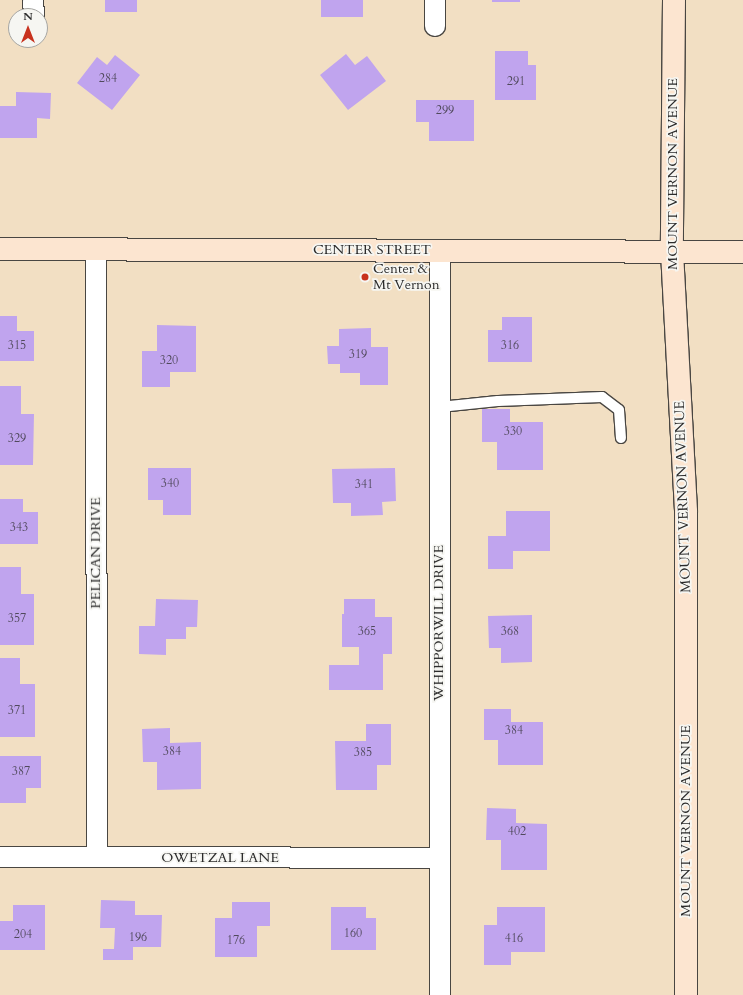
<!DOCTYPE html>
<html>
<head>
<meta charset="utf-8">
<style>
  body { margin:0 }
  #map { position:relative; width:743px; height:995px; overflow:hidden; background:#f2dfc3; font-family:Cardo,serif }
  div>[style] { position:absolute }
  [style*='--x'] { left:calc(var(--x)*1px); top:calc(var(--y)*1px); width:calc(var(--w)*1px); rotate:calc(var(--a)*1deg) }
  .building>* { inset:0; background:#c0a4ee; transform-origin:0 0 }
  .roads { filter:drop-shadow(1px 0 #494642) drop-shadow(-1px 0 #494642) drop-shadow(0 1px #494642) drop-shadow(0 -1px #494642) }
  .lane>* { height:10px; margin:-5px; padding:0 5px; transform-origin:5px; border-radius:5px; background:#fff }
  .street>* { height:20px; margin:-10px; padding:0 10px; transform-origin:10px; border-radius:10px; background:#fff }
  .secondary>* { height:22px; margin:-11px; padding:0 11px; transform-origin:11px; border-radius:11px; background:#fce5d0 }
  .dots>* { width:11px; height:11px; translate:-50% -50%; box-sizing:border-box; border:2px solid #f6f6f2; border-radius:50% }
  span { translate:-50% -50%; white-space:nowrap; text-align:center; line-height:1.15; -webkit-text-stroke:3.5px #f6f6f2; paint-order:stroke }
  .number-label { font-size:12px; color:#50495c }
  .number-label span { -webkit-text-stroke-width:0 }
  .street-label { font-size:14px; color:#2b2b2b }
  .poi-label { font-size:14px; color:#2b2b2b }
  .left { translate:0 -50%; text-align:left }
  .north { position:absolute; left:8px; top:8px; width:40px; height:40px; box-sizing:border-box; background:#f6f6f2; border:1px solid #a5a5a2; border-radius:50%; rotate:0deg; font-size:11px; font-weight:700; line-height:16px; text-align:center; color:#2b2b2b }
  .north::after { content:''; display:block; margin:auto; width:14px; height:18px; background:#c8321e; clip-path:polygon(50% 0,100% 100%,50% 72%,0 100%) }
</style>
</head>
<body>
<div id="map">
  <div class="building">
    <i style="left:105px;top:0;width:32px;height:12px"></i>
    <i style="left:321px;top:0;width:42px;height:17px"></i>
    <i style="left:492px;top:0;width:28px;height:2px"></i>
    <i style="clip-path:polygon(495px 51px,528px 51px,528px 65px,536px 65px,536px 100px,495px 100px)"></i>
    <i style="clip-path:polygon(346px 54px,355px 65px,367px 56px,386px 81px,348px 110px,320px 75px)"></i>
    <i style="clip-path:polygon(115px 55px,140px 75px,112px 110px,77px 83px,97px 57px,107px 65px)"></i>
    <i style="clip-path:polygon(16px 92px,51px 93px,50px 119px,37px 118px,37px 138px,0 138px,0 106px,16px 106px)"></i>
    <i style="clip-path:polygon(416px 100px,474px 100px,474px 141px,429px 141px,429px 122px,416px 122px)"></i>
    <i style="clip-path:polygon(0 316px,17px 316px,17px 331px,34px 331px,34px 361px,0 361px)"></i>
    <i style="clip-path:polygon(502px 317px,532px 317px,532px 362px,488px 362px,488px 330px,502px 330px)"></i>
    <i style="clip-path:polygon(157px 325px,196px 326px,196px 372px,170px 372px,170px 387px,142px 387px,142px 351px,157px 351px)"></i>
    <i style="clip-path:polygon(371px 328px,371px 347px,388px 347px,388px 385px,360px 385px,360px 373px,340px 373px,340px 364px,328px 364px,327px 346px,339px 346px,339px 329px)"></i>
    <i style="clip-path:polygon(0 386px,21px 386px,21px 414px,34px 414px,33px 465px,0 465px)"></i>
    <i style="clip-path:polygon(482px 409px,510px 409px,510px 422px,543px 422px,543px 470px,497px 470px,497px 442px,482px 442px)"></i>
    <i style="clip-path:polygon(148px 468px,191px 468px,191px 515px,163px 515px,163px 500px,148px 500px)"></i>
    <i style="clip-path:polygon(395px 468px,396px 501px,382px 502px,383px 515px,351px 516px,351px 503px,333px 503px,332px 469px)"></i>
    <i style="clip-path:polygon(0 499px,23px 499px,23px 512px,38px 512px,38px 544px,0 544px)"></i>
    <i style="clip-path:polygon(506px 511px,550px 511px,550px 551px,513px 551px,513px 569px,488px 569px,488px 536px,506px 536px)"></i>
    <i style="clip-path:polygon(0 567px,21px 567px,21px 594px,34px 594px,34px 645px,0 645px)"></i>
    <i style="clip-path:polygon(156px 599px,198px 600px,197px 627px,186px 627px,186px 639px,166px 639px,166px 655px,139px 654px,139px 626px,155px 626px)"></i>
    <i style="clip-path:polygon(344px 599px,375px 599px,375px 617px,392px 617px,392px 654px,383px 654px,383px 690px,329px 690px,329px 665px,359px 665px,359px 647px,342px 647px,342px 614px,344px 614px)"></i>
    <i style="clip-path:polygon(532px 615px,532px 662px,501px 663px,501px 648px,489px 648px,488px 616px)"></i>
    <i style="clip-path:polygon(0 658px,20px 658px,20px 684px,35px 684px,35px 737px,0 737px)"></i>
    <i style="clip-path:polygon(484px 709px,511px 709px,511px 722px,543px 722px,543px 765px,498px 765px,498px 740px,484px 740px)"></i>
    <i style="clip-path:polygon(366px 724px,391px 724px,391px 765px,377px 765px,377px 790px,336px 790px,335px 741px,366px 741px)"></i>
    <i style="clip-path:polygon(170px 728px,170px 743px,201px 742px,201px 789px,157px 790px,157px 762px,143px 762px,142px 729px)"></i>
    <i style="clip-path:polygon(0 756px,41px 756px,41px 788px,26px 788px,26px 803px,0 803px)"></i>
    <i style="clip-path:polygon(487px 808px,516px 809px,516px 823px,547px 824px,547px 870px,501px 870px,501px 840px,486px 840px)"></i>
    <i style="clip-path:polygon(101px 900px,135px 901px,135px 915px,162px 915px,161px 947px,133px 947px,133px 960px,103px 960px,103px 949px,114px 949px,115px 928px,100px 928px)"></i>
    <i style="clip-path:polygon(232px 902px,270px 902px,270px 926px,257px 926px,257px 957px,215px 957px,215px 918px,232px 918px)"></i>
    <i style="clip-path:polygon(13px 905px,45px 905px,45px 950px,0 950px,0 921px,13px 921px)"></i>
    <i style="clip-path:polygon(331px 907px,366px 907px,366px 918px,376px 918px,376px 950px,331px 950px)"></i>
    <i style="clip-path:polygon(497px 907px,545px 907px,545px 952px,511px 952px,511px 965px,484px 965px,484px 925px,497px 925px)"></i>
  </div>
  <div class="roads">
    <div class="lane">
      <i style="--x:440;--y:407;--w:58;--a:-5.9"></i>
      <i style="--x:498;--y:401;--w:104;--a:-2.2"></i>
      <i style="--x:602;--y:397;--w:21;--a:37"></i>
      <i style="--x:619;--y:410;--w:28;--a:86"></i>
    </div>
    <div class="street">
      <i style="--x:33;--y:0;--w:16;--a:86"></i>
      <i style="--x:435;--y:0;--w:26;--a:90"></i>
      <i style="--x:96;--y:249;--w:608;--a:89.91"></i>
      <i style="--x:440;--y:251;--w:744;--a:90"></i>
      <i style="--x:0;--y:857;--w:439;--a:0.1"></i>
    </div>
    <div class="secondary">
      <i style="--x:674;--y:0;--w:252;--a:90.5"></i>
      <i style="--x:672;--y:252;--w:260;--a:86.9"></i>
      <i style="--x:686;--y:512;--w:483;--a:90"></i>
      <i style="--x:0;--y:249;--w:743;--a:0.23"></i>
    </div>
  </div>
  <div class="dots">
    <i style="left:365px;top:277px;background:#c8321e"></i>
  </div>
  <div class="number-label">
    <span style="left:108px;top:79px">284</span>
    <span style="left:516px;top:82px">291</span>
    <span style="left:445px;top:111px">299</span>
    <span style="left:17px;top:346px">315</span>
    <span style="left:510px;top:346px">316</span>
    <span style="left:358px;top:355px">319</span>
    <span style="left:169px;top:361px">320</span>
    <span style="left:513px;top:432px">330</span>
    <span style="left:17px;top:439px">329</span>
    <span style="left:170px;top:484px">340</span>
    <span style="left:364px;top:485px">341</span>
    <span style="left:19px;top:528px">343</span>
    <span style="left:17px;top:619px">357</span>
    <span style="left:367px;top:632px">365</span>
    <span style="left:510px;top:632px">368</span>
    <span style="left:17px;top:711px">371</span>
    <span style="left:514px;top:731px">384</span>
    <span style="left:172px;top:752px">384</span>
    <span style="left:363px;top:753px">385</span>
    <span style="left:21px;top:772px">387</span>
    <span style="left:517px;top:832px">402</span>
    <span style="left:353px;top:934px">160</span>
    <span style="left:23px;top:935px">204</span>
    <span style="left:138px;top:938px">196</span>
    <span style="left:514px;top:939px">416</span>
    <span style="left:236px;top:941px">176</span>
  </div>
  <div class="street-label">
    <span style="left:673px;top:174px;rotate:-90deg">MOUNT VERNON AVENUE</span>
    <span style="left:372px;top:250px">CENTER STREET</span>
    <span style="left:683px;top:497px;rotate:-92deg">MOUNT VERNON AVENUE</span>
    <span style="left:96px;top:553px;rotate:-90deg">PELICAN DRIVE</span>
    <span style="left:439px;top:623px;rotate:-90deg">WHIPPORWILL DRIVE</span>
    <span style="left:686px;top:821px;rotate:-90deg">MOUNT VERNON AVENUE</span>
    <span style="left:220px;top:858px">OWETZAL LANE</span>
  </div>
  <div class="poi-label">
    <span class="left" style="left:373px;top:277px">Center &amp;<br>Mt Vernon</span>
  </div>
  <div class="north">N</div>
</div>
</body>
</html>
